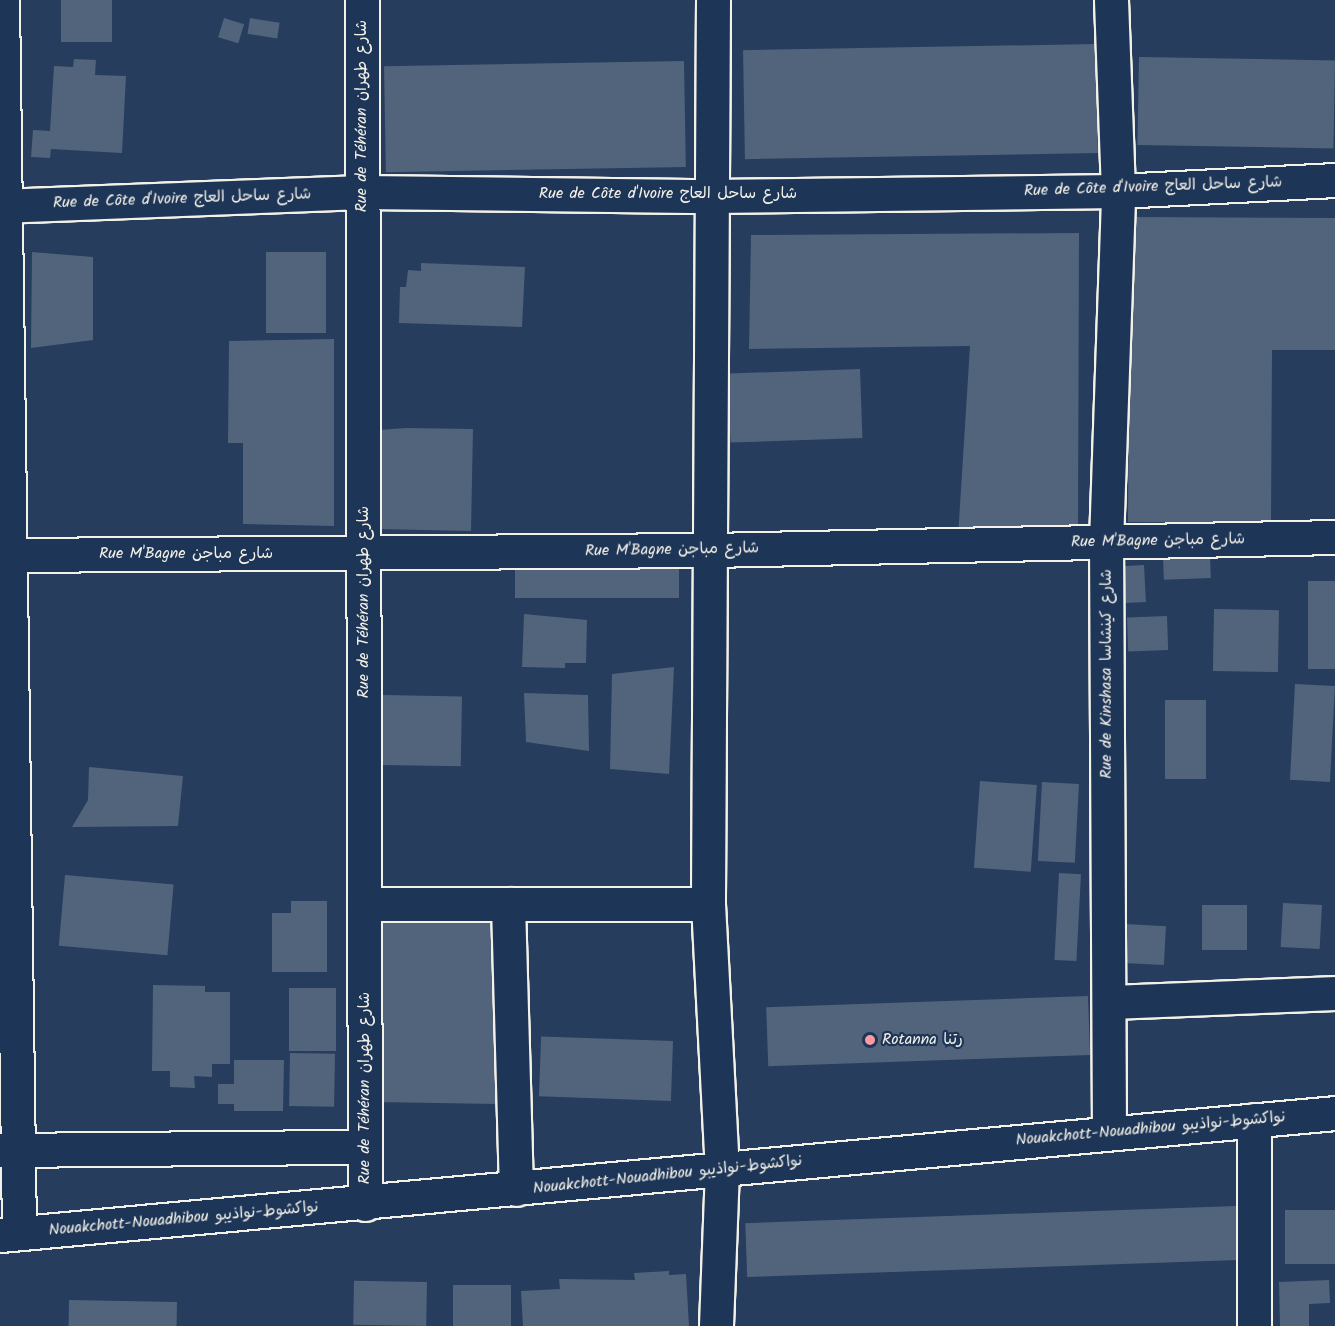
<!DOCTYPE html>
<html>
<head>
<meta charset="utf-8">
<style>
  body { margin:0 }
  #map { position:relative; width:1335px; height:1326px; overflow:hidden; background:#263d5d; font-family:Kalam,"Playpen Sans Arabic",sans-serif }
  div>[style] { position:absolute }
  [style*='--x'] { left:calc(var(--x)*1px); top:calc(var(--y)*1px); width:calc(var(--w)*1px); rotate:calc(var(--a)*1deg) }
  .building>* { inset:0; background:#52647b; transform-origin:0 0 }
  .roads { filter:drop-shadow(2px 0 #f4f1e8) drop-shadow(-2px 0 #f4f1e8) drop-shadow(0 2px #f4f1e8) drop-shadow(0 -2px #f4f1e8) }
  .minor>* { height:33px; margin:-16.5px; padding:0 16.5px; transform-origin:16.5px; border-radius:16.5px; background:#1d3557 }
  .highway>* { height:33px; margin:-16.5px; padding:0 16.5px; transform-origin:16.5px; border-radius:16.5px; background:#1d3557 }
  .dots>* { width:16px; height:16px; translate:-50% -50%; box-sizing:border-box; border:3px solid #1d3557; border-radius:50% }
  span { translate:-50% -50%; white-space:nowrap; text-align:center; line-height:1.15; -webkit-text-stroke:4.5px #1d3557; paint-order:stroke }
  .street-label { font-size:16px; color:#f4f1e8 }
  .poi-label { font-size:16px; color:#f4f1e8 }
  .left { translate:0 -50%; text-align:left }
</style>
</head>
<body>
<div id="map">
  <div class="building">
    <div style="left:61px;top:0;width:51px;height:42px"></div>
    <div style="left:224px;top:18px;width:21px;height:20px;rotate:17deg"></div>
    <div style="left:250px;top:18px;width:30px;height:16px;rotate:9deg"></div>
    <div style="left:1096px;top:44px;width:109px;height:353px;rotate:89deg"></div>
    <div style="left:1139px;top:57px;width:196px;height:88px;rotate:1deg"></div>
    <div style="clip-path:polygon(74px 59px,96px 60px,95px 75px,126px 76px,122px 153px,51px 149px,50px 158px,31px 157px,33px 130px,50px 131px,54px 66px,73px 67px)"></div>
    <div style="left:684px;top:61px;width:106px;height:300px;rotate:89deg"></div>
    <div style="clip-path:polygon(1130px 217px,1335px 218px,1335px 350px,1272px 350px,1271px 523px,1128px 522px)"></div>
    <div style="clip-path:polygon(1079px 233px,1078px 532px,958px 537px,970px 346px,749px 349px,751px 235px)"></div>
    <div style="clip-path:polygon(32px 252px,93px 257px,93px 340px,31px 348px)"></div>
    <div style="left:266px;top:252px;width:60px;height:81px"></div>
    <div style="clip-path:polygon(421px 263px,525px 267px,522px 327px,399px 323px,400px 287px,406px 287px,408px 270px,421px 271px)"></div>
    <div style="clip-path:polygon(334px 339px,334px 526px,243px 524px,243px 443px,228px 443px,229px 341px)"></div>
    <div style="left:860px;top:369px;width:69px;height:132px;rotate:88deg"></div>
    <div style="clip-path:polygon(406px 428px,473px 429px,471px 531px,376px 529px,378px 430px)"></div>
    <div style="left:1210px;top:555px;width:23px;height:47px;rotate:88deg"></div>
    <div style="left:515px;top:558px;width:164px;height:40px"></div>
    <div style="left:1144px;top:565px;width:37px;height:32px;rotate:87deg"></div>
    <div style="left:1335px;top:581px;width:88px;height:27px;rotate:90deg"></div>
    <div style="left:1214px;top:609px;width:65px;height:62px;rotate:1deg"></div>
    <div style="clip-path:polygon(524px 614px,587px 620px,586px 663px,565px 663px,565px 668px,522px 667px)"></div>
    <div style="left:1167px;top:616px;width:34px;height:40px;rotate:88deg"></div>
    <div style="clip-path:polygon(674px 667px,669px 774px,610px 769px,612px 674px)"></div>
    <div style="left:1295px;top:684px;width:40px;height:96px;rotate:3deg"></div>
    <div style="clip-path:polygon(524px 693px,588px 695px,589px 751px,526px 742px)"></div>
    <div style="left:383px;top:695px;width:79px;height:70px;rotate:1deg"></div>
    <div style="left:1165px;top:700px;width:41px;height:79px"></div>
    <div style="clip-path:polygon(89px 767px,183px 776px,178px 826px,72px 827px,88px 800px)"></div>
    <div style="left:980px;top:781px;width:57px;height:87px;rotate:4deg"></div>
    <div style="left:1042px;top:782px;width:37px;height:79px;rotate:3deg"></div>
    <div style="left:1059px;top:873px;width:22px;height:87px;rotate:3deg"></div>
    <div style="left:65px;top:875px;width:109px;height:71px;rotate:5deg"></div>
    <div style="clip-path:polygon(291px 901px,327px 901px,327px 972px,272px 972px,272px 913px,291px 913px)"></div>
    <div style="left:1283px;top:903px;width:39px;height:44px;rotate:3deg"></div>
    <div style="left:1247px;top:905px;width:45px;height:45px;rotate:90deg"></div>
    <div style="left:378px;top:916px;width:123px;height:186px;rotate:1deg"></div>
    <div style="left:1125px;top:924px;width:41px;height:39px;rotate:3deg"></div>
    <div style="clip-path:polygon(153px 985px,205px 986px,205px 992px,230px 992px,230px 1064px,212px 1064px,212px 1077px,194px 1076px,195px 1088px,170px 1087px,170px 1071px,152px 1071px)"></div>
    <div style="left:289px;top:988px;width:47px;height:63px"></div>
    <div style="left:1088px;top:996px;width:59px;height:322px;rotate:88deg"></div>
    <div style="left:673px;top:1041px;width:60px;height:132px;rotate:92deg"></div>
    <div style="left:290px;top:1053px;width:45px;height:53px;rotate:1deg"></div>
    <div style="clip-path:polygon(234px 1060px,284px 1060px,283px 1111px,234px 1111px,234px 1104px,218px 1104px,218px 1084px,234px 1084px)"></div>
    <div style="left:1236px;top:1206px;width:54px;height:491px;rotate:88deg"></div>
    <div style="left:1335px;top:1210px;width:54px;height:50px;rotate:90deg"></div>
    <div style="clip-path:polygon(669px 1271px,669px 1275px,686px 1274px,689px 1326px,523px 1326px,521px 1291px,560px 1289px,559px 1279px,635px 1280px,634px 1273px)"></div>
    <div style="clip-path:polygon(1329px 1280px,1330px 1303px,1309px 1304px,1309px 1326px,1280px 1326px,1279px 1282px)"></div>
    <div style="left:427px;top:1282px;width:44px;height:73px;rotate:91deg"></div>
    <div style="left:511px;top:1285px;width:41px;height:58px;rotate:90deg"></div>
    <div style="left:69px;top:1300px;width:108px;height:26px;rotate:1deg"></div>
  </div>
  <div class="roads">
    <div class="minor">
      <div style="--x:2;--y:0;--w:1233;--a:89.21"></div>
      <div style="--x:362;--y:0;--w:1204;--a:89.86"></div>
      <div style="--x:713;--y:0;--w:904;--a:90.32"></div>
      <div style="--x:708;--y:904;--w:265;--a:87"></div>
      <div style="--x:722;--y:1169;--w:157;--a:92.2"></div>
      <div style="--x:0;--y:206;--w:362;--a:-2.2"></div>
      <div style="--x:362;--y:192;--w:349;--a:0.7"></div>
      <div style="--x:711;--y:196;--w:407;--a:-0.7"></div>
      <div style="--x:1118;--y:191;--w:217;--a:-2.9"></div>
      <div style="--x:10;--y:555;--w:700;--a:-0.41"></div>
      <div style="--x:710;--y:550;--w:625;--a:-1.19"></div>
      <div style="--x:364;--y:904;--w:344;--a:0"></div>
      <div style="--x:508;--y:904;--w:285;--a:88.4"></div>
      <div style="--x:1109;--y:1002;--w:226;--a:-2.3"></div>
      <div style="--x:1109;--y:1131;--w:589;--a:-90.29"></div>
      <div style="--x:1106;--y:542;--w:351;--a:-88"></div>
      <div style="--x:1118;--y:191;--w:191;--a:-92.1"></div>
      <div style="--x:0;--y:1150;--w:365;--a:-0.5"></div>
      <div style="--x:1254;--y:1326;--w:206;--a:-90"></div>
    </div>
    <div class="highway">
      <div style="--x:0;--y:1235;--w:1341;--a:-5.22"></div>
    </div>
  </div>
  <div class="dots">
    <div style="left:870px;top:1040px;background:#ff9aa2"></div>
  </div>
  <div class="street-label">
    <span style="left:362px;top:116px;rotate:-90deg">Rue de Téhéran شارع طهران</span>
    <span style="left:1153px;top:187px;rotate:-2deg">Rue de Côte d'Ivoire شارع ساحل العاج</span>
    <span style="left:668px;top:194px">Rue de Côte d'Ivoire شارع ساحل العاج</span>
    <span style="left:182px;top:199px;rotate:-2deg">Rue de Côte d'Ivoire شارع ساحل العاج</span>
    <span style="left:1158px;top:541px;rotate:-1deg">Rue M'Bagne شارع مباجن</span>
    <span style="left:672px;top:550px;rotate:-1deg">Rue M'Bagne شارع مباجن</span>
    <span style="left:186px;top:554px">Rue M'Bagne شارع مباجن</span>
    <span style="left:364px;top:602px;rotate:-90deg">Rue de Téhéran شارع طهران</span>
    <span style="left:1107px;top:674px;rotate:-90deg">Rue de Kinshasa شارع كينشاسا</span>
    <span style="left:365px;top:1088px;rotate:-90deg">Rue de Téhéran شارع طهران</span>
    <span style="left:1151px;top:1129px;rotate:-5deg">Nouakchott-Nouadhibou نواكشوط-نواذيبو</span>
    <span style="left:668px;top:1175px;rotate:-6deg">Nouakchott-Nouadhibou نواكشوط-نواذيبو</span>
    <span style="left:184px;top:1219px;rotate:-5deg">Nouakchott-Nouadhibou نواكشوط-نواذيبو</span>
  </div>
  <div class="poi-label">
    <span class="left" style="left:882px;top:1040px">Rotanna رتنا</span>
  </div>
</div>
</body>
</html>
